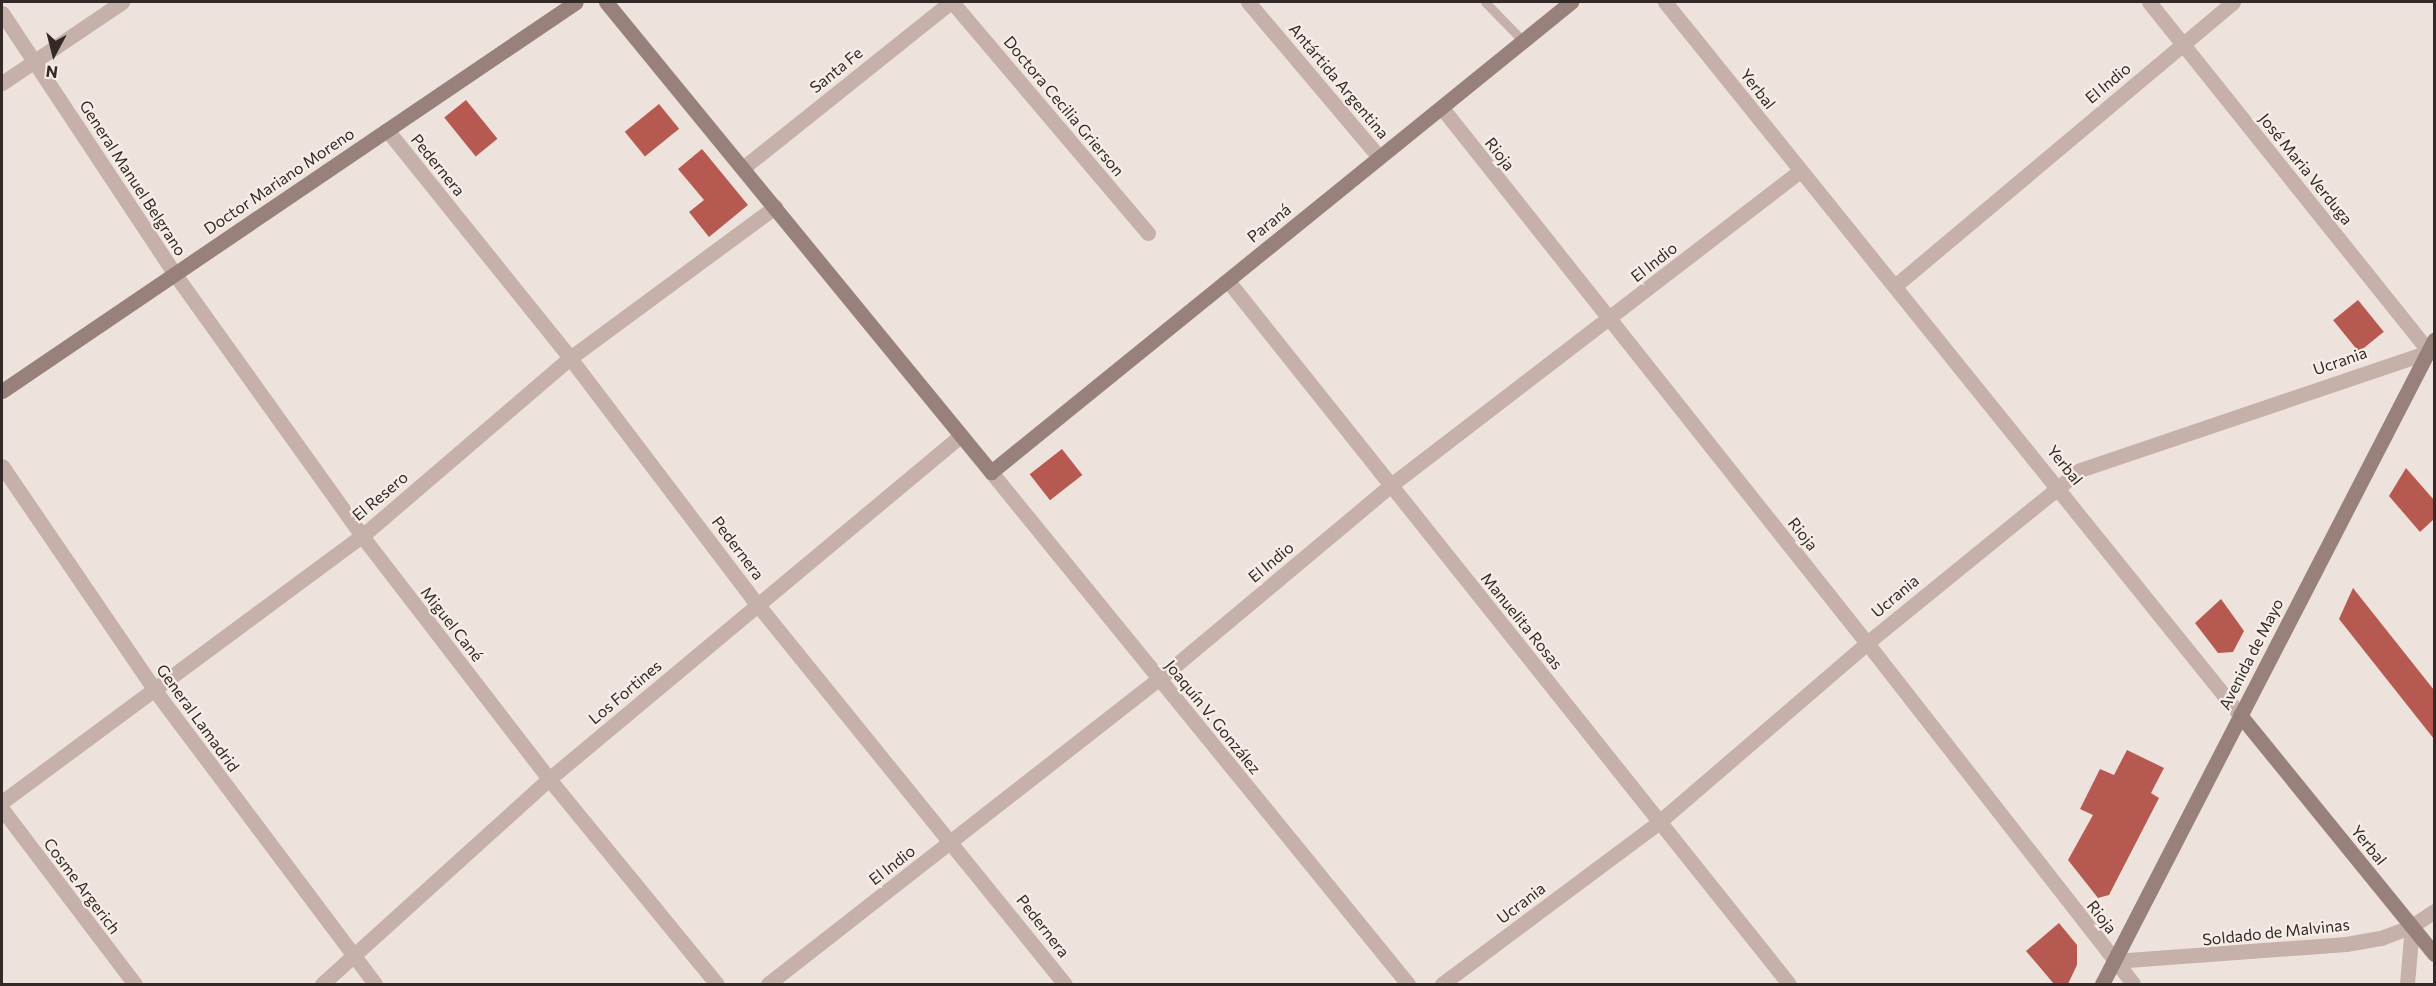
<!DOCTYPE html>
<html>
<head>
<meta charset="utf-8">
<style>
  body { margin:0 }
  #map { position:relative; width:2436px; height:986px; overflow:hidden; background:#eee2dc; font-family:Commissioner,sans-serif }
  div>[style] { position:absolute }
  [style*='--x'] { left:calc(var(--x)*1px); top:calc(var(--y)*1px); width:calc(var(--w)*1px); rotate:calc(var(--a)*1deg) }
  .building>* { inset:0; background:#b65a51; transform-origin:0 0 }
  .lane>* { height:9px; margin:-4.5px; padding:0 4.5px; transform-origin:4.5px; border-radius:4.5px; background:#c5b1a9 }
  .street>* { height:15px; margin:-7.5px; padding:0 7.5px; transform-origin:7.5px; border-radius:7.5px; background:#c5b1a9 }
  .secondary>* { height:15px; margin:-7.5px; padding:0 7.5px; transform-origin:7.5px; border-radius:7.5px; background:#98817b }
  span { translate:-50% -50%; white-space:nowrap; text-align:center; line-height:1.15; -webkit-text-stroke:4.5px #f7ede7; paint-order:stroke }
  .street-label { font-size:16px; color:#332a28 }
  .frame { position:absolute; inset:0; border:3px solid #332a28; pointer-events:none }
  .north { position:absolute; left:24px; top:24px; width:60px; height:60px; -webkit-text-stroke:4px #f7ede7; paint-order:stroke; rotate:187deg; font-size:16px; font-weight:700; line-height:24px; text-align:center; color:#332a28 }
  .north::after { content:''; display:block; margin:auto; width:21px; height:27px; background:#332a28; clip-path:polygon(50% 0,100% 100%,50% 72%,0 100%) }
</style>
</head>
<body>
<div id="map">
  <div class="building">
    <div style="left:466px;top:100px;width:50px;height:28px;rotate:51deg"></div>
    <div style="left:659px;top:104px;width:32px;height:44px;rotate:51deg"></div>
    <div style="clip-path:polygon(702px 149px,748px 205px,709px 237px,689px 212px,704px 200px,678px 169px)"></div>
    <div style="left:2358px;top:300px;width:41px;height:32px;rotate:51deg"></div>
    <div style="left:1062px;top:449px;width:33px;height:41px;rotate:52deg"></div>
    <div style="clip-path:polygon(2406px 468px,2434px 500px,2434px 519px,2420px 532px,2389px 496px)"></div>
    <div style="clip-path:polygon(2353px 588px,2434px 690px,2434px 739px,2339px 619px)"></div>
    <div style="clip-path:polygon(2221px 599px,2244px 631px,2233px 652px,2218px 653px,2195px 623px)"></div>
    <div style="clip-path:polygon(2127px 750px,2164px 768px,2151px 793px,2159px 798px,2109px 895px,2098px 898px,2068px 860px,2093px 815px,2080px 809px,2100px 769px,2114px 775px)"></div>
    <div style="clip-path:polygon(2059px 923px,2077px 945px,2077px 965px,2068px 984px,2054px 984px,2026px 951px)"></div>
  </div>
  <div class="lane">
    <div style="--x:1485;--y:2;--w:54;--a:45.7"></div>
  </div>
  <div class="street">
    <div style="--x:952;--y:2;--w:303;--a:49.7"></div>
    <div style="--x:1248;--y:2;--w:203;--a:49.8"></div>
    <div style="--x:1665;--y:2;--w:916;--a:51.12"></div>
    <div style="--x:2149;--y:2;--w:448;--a:51.3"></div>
    <div style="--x:2;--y:13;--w:312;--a:56.5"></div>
    <div style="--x:174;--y:273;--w:323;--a:54.4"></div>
    <div style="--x:362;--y:536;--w:307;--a:52.4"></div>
    <div style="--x:549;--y:779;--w:265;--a:50.7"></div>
    <div style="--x:2;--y:83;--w:145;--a:-34"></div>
    <div style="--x:1442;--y:108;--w:683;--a:51.54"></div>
    <div style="--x:1867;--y:643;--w:432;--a:52"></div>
    <div style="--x:387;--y:130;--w:292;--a:51.2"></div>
    <div style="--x:570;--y:358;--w:309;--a:52.8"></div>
    <div style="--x:757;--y:604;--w:489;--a:51"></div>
    <div style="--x:744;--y:167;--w:265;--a:-38.6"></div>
    <div style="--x:1228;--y:281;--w:899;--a:51.41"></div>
    <div style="--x:1896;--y:285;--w:440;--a:-40"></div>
    <div style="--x:2;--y:466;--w:273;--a:55.7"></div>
    <div style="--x:156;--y:692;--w:365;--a:53.1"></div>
    <div style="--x:991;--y:472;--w:660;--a:50.84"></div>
    <div style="--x:2;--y:802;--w:448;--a:-36.5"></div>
    <div style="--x:362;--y:536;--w:274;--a:-40.6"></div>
    <div style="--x:570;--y:358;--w:255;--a:-36.4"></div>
    <div style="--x:2;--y:809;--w:220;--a:52.8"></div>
    <div style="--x:2114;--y:961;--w:233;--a:-4.2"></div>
    <div style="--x:2346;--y:944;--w:36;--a:-10"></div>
    <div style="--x:2381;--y:938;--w:33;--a:-21"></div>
    <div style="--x:2412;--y:926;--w:27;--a:-34"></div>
    <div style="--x:322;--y:984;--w:306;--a:-42.1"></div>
    <div style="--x:549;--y:779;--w:534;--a:-39.83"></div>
    <div style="--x:768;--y:984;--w:496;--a:-38"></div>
    <div style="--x:1159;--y:679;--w:302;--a:-39.9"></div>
    <div style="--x:1391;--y:485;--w:516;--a:-37.51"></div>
    <div style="--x:1442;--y:984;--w:271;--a:-36.7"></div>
    <div style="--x:1659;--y:822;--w:274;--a:-40.7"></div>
    <div style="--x:1867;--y:643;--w:274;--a:-39.1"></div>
    <div style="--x:2080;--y:470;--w:374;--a:-18.7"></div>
    <div style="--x:2407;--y:984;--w:58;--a:-85.1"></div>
  </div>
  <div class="secondary">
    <div style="--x:606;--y:2;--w:608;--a:50.68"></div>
    <div style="--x:991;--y:472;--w:747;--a:-39.02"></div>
    <div style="--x:2;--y:391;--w:693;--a:-34.13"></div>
    <div style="--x:2240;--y:715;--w:308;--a:50.9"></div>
    <div style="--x:2102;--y:984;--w:725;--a:-62.73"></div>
  </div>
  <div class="street-label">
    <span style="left:836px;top:70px;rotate:-39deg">Santa Fe</span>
    <span style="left:1339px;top:81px;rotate:50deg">Antártida Argentina</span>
    <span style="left:2108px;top:83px;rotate:-40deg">El Indio</span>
    <span style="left:1758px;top:89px;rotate:52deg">Yerbal</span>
    <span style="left:1064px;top:106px;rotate:50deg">Doctora Cecilia Grierson</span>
    <span style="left:1500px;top:154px;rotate:52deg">Rioja</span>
    <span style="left:438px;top:165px;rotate:51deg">Pedernera</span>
    <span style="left:2306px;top:169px;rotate:51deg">José Maria Verduga</span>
    <span style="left:133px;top:178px;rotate:57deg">General Manuel Belgrano</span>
    <span style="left:279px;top:181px;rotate:-34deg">Doctor Mariano Moreno</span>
    <span style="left:1269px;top:223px;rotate:-39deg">Paraná</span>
    <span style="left:1654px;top:262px;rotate:-38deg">El Indio</span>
    <span style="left:2340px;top:361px;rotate:-19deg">Ucrania</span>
    <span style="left:2065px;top:465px;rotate:51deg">Yerbal</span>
    <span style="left:380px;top:496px;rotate:-40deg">El Resero</span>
    <span style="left:1803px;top:534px;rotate:51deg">Rioja</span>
    <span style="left:738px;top:548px;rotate:53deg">Pedernera</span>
    <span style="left:1271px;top:562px;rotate:-40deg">El Indio</span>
    <span style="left:1895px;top:596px;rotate:-40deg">Ucrania</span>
    <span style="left:1522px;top:621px;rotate:51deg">Manuelita Rosas</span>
    <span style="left:452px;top:624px;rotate:52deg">Miguel Cané</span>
    <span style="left:2251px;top:654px;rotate:-63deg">Avenida de Mayo</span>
    <span style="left:625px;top:692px;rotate:-40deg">Los Fortines</span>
    <span style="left:1213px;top:717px;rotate:51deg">Joaquín V. González</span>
    <span style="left:198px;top:718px;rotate:54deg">General Lamadrid</span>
    <span style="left:2369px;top:845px;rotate:51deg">Yerbal</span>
    <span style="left:892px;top:865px;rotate:-38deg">El Indio</span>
    <span style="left:82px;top:886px;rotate:53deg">Cosme Argerich</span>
    <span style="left:1521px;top:903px;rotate:-37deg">Ucrania</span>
    <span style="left:2102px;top:917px;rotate:52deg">Rioja</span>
    <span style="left:1043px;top:926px;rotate:52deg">Pedernera</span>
    <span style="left:2276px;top:932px;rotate:-6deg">Soldado de Malvinas</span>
  </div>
  <div class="frame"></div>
  <div class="north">N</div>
</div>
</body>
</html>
